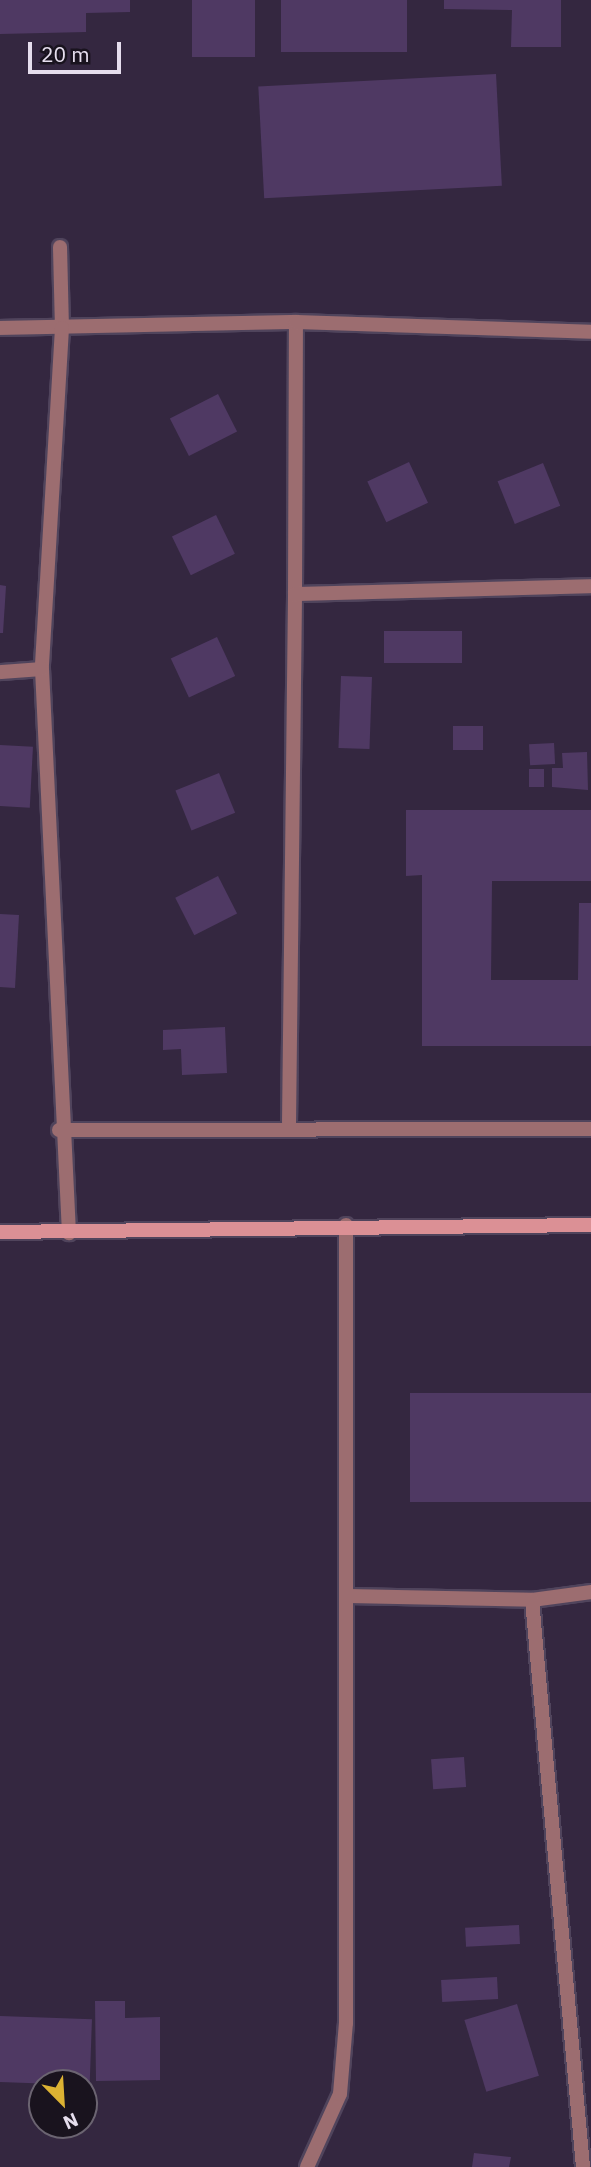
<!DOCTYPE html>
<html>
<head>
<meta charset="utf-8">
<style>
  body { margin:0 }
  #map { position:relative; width:591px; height:2167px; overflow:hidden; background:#342740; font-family:"IBM Plex Sans",sans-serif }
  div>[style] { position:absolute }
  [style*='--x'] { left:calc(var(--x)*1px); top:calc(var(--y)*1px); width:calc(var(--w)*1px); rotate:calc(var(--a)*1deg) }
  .building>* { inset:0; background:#4f3963; transform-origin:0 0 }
  .roads { filter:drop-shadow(2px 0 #50445c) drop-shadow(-2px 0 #50445c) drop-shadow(0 2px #50445c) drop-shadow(0 -2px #50445c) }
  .service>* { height:14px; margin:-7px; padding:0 7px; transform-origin:7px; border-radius:7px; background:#9c6d70 }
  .minor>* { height:14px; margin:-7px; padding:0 7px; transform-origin:7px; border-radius:7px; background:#9c6d70 }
  .secondary>* { height:14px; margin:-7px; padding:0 7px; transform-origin:7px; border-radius:7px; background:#db9095 }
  span { translate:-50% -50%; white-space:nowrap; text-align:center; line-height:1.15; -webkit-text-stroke:6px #19131e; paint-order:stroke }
  .north { position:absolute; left:28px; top:2069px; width:70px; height:70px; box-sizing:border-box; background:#19131e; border:2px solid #6b6471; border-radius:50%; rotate:156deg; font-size:19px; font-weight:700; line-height:28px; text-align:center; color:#e6deee }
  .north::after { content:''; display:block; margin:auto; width:24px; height:32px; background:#dcb233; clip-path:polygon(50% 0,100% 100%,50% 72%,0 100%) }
  .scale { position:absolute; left:28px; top:42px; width:93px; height:32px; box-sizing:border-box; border:4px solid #e6deee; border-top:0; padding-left:9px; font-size:21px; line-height:24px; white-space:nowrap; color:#e6deee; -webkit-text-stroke:5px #19131e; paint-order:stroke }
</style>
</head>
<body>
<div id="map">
  <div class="building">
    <div style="clip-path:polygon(0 0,130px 0,130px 12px,86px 13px,86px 32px,0 34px)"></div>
    <div style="left:192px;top:0;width:63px;height:57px"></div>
    <div style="left:281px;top:0;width:126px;height:52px"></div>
    <div style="clip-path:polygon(444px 0,561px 0,561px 47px,511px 47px,512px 10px,444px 9px)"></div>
    <div style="left:496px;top:74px;width:112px;height:238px;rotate:87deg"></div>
    <div style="left:218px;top:394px;width:42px;height:54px;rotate:63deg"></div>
    <div style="left:409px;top:462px;width:45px;height:46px;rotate:65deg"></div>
    <div style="left:543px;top:463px;width:46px;height:49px;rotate:68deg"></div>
    <div style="left:216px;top:515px;width:43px;height:49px;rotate:64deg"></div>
    <div style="clip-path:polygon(0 585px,6px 586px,3px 633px,0 633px)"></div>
    <div style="left:384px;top:631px;width:78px;height:32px"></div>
    <div style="left:217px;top:637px;width:43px;height:51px;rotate:65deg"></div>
    <div style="left:341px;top:676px;width:31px;height:72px;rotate:2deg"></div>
    <div style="left:453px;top:726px;width:30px;height:24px"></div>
    <div style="left:554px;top:743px;width:21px;height:25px;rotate:87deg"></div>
    <div style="left:0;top:745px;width:33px;height:61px;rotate:3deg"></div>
    <div style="clip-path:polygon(587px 752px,588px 790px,552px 787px,552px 768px,563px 768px,562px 753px)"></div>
    <div style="left:529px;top:769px;width:15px;height:18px"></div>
    <div style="left:219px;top:773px;width:43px;height:47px;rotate:68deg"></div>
    <div style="clip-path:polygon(406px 810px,591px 810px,591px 881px,492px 881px,491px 980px,578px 980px,579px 903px,591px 903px,591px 1046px,422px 1046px,422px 875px,406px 876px)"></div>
    <div style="left:218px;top:876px;width:42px;height:48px;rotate:63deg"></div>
    <div style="clip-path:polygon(0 914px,19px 915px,15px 988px,0 987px)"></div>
    <div style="clip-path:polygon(225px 1027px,227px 1073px,182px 1075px,181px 1049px,163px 1050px,163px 1030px)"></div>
    <div style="left:591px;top:1393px;width:109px;height:181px;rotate:90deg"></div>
    <div style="left:464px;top:1757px;width:30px;height:33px;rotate:86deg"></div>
    <div style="left:519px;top:1925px;width:19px;height:54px;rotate:87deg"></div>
    <div style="left:497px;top:1977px;width:22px;height:56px;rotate:87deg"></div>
    <div style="clip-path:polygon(95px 2001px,125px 2001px,125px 2018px,160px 2017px,160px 2080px,96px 2081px)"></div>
    <div style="left:517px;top:2004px;width:75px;height:55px;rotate:73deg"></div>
    <div style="left:0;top:2016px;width:92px;height:66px;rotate:2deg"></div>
    <div style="clip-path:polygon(474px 2153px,511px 2157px,509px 2167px,472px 2167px)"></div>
  </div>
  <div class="roads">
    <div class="service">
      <div style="--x:60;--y:247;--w:81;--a:88.6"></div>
    </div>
    <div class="minor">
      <div style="--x:0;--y:328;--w:296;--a:-1.2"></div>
      <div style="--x:62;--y:328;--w:342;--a:93.4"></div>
      <div style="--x:42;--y:669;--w:565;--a:87.26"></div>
      <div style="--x:295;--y:594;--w:272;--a:-89.8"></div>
      <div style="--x:296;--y:322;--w:295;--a:1.9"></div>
      <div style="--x:0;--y:672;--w:42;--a:-4.1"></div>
      <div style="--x:289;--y:1125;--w:531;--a:-89.35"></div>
      <div style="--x:295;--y:594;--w:296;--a:-1.5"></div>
      <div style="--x:59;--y:1130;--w:532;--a:-0.11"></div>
      <div style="--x:348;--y:1596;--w:184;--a:1.2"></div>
      <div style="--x:532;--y:1600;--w:60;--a:-7.7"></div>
      <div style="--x:532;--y:1600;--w:569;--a:84.86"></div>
      <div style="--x:307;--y:2167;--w:80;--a:-65.7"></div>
      <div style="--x:340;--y:2094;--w:71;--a:-85.2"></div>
      <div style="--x:346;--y:2023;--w:798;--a:-90"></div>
    </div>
    <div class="secondary">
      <div style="--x:0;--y:1232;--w:591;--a:-0.68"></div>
    </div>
  </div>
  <div class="north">N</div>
  <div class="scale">20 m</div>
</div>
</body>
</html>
